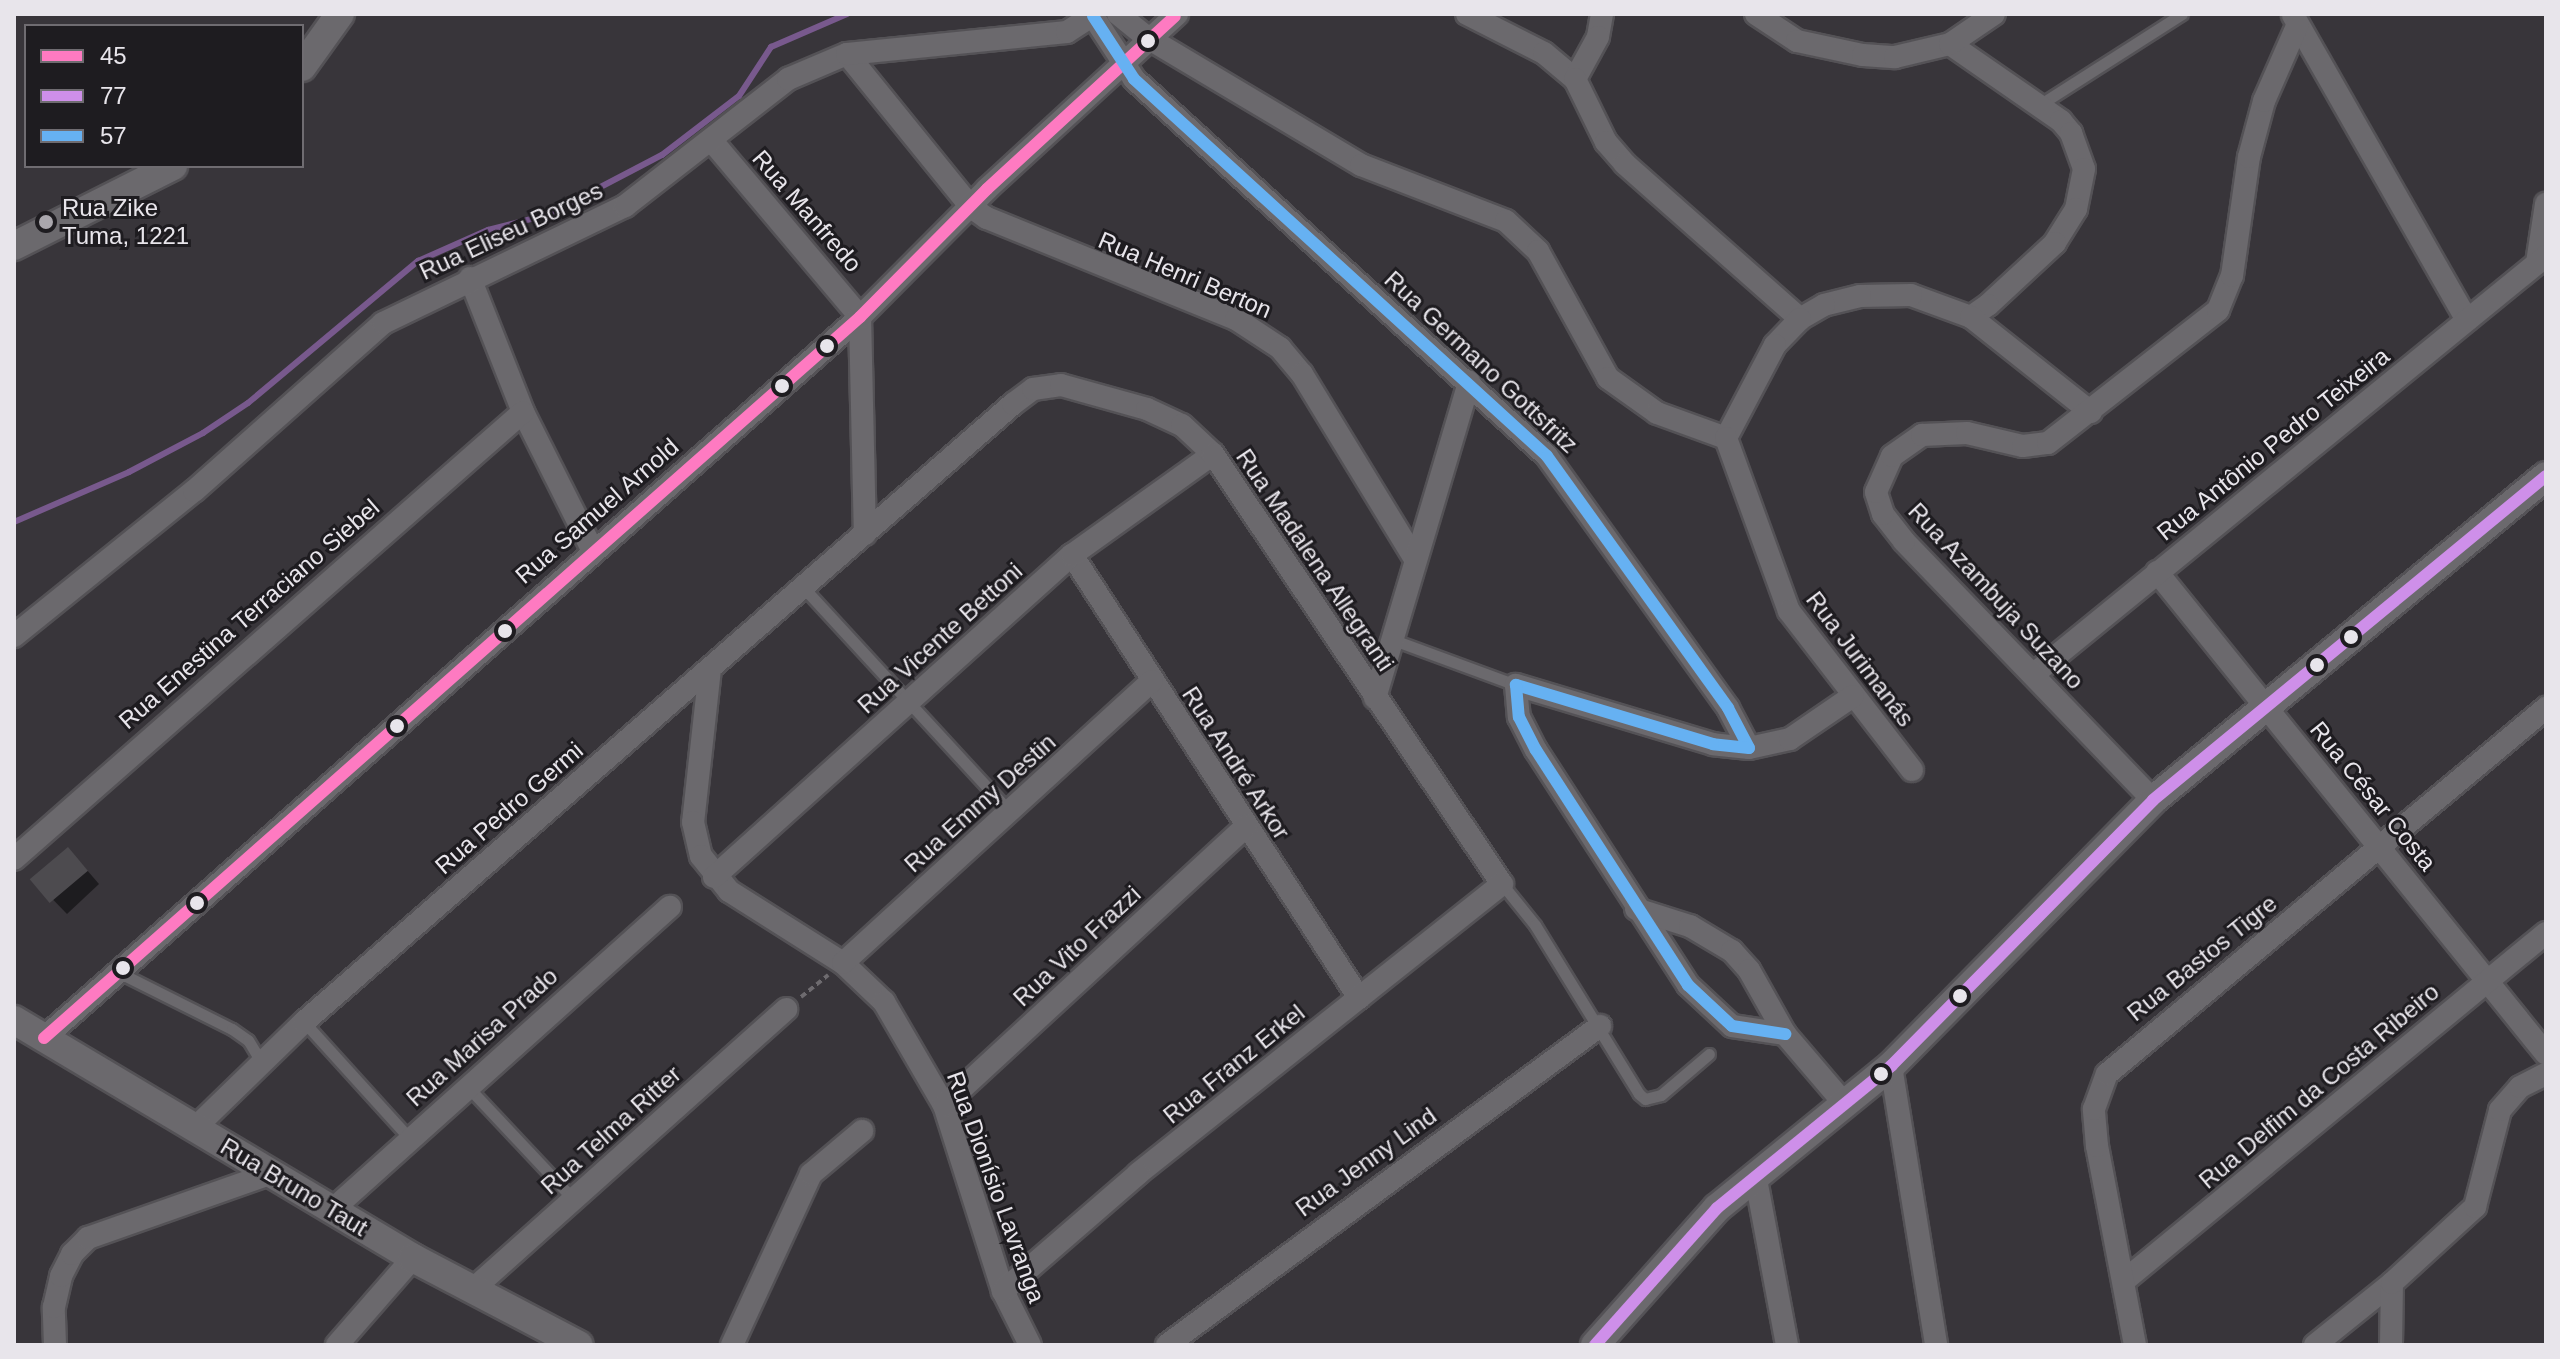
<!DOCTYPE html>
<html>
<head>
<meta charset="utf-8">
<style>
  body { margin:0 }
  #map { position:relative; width:2560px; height:1359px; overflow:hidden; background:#38353a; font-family:Arial,sans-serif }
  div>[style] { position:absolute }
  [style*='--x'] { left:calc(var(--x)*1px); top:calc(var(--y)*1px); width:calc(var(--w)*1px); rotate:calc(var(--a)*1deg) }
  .shadow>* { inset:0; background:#0007 }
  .stream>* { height:6px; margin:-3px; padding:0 3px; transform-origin:3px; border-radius:3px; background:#78598d }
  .building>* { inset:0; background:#4d4b4f; transform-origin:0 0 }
  .path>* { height:4px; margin-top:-2px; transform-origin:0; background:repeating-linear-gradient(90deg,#6e6b6f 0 6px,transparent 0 10px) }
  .roads { filter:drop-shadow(2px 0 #545256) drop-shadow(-2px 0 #545256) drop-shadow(0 2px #545256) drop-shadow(0 -2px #545256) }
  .service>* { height:11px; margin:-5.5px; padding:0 5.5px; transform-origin:5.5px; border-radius:5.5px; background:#6b696d }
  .minor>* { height:22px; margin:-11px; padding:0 11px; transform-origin:11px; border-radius:11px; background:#6b696d }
  .tertiary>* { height:28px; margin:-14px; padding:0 14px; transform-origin:14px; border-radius:14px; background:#6b696d }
  .bus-1>* { height:12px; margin:-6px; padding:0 6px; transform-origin:6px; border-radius:6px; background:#fe7ac1 }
  .bus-2>* { height:12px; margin:-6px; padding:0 6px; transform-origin:6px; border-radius:6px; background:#ce8fe9 }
  .bus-3>* { height:12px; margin:-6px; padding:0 6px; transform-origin:6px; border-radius:6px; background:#66b1f2 }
  .dots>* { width:22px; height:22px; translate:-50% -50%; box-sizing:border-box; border:4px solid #1e1c20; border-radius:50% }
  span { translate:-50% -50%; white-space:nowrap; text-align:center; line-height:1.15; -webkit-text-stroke:6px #1e1c20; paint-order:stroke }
  .poi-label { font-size:24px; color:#e8e5eb }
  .left { translate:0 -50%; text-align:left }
  .street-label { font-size:24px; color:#e8e5eb }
  .frame { position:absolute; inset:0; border:16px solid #e8e5eb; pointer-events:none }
  .legend { position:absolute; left:24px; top:24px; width:280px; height:144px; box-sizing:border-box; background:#1e1c20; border:2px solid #6f6c71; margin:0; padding:10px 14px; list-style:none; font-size:24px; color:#e8e5eb }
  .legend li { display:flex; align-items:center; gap:16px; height:40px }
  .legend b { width:40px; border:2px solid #6f6c71 }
</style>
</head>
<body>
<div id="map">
  <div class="shadow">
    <div style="clip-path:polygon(80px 862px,99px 884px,67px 914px,35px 881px)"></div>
  </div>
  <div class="stream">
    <div style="--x:14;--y:522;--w:125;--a:-23.5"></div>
    <div style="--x:129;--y:472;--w:84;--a:-27.8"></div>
    <div style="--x:203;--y:433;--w:54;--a:-33.7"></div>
    <div style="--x:248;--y:403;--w:222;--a:-39.9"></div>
    <div style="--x:418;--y:261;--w:77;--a:-23.9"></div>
    <div style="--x:488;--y:230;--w:61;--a:-14.3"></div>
    <div style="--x:547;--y:215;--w:130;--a:-27.6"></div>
    <div style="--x:662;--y:155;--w:97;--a:-37.5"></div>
    <div style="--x:739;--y:96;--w:59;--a:-56.9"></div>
    <div style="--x:771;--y:47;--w:83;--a:-23.5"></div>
  </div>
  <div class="building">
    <div style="left:68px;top:847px;width:31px;height:50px;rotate:50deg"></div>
  </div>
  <div class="path">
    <div style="--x:801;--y:997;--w:35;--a:-39"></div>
  </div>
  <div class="roads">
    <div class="service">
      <div style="--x:2041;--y:104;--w:167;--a:-32.6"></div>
      <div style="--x:803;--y:587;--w:304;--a:47.4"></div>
      <div style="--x:1391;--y:639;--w:133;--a:20.2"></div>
      <div style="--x:1502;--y:884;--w:53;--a:51.2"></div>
      <div style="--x:1535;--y:925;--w:198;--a:58.4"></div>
      <div style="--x:1639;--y:1094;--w:8;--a:40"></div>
      <div style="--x:1645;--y:1099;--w:16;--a:-14"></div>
      <div style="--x:1661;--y:1095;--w:63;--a:-40.5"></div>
      <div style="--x:118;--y:972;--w:127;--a:26.6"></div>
      <div style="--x:232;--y:1029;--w:19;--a:35"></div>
      <div style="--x:248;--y:1040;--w:27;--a:59"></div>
      <div style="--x:304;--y:1022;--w:156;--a:47.8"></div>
      <div style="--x:467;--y:1086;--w:154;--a:46.8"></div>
    </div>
    <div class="minor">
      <div style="--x:1118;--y:14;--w:38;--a:39"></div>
      <div style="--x:1148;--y:38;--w:248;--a:30.8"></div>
      <div style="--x:1361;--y:165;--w:155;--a:21.1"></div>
      <div style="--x:1506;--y:221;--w:44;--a:43.2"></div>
      <div style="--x:1538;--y:251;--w:145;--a:61.1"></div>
      <div style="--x:1608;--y:378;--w:60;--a:35.5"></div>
      <div style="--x:1657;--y:413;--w:73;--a:19.9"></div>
      <div style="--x:1467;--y:14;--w:86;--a:26.9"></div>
      <div style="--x:1544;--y:53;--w:40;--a:40"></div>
      <div style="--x:1602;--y:14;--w:23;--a:100"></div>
      <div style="--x:1598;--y:37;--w:48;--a:118.7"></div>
      <div style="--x:1575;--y:79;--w:70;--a:63.8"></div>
      <div style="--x:1606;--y:142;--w:29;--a:49"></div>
      <div style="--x:1625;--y:164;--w:234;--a:41.5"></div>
      <div style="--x:1756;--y:14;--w:49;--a:33.4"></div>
      <div style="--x:1797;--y:41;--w:67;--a:12"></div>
      <div style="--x:1863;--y:55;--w:32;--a:4"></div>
      <div style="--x:1895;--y:57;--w:57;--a:-13.3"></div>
      <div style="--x:1950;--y:44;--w:135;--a:34.7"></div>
      <div style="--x:2061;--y:121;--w:16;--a:50"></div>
      <div style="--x:2071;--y:133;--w:38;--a:70"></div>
      <div style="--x:2084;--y:169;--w:41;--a:101.3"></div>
      <div style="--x:2076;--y:209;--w:40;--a:122"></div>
      <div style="--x:2055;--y:243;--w:91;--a:137.2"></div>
      <div style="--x:1988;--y:305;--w:21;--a:145"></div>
      <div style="--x:1971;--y:317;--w:64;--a:-159.9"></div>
      <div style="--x:1911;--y:295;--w:51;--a:178.9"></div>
      <div style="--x:1860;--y:296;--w:37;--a:166"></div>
      <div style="--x:1824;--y:305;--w:28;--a:150"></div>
      <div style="--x:1800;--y:319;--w:36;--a:134"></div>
      <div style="--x:1775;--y:345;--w:105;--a:117.8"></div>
      <div style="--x:1726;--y:438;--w:184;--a:70"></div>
      <div style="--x:1789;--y:611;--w:201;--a:52.3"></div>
      <div style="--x:2293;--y:15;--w:351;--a:60.3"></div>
      <div style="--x:1093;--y:16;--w:75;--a:56.9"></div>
      <div style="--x:1134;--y:79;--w:559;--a:42.39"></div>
      <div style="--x:1547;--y:456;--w:310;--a:54.3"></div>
      <div style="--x:1728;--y:708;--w:45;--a:62.3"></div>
      <div style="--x:1749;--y:748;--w:36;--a:-174"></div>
      <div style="--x:1713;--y:744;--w:206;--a:-163.3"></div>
      <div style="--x:1516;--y:685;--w:32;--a:85"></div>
      <div style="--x:1519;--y:717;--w:37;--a:63"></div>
      <div style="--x:1536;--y:750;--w:280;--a:57.1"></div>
      <div style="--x:1688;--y:985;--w:60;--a:43"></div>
      <div style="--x:1732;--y:1026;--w:54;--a:8.6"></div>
      <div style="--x:1950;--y:44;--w:53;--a:-34.3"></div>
      <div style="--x:847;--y:54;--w:197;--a:51"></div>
      <div style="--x:971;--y:207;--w:19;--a:35"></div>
      <div style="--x:987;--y:218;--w:269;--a:22.1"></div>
      <div style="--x:1236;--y:319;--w:53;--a:33.4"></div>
      <div style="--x:1280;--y:348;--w:34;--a:50"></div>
      <div style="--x:1302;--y:374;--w:217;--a:58.6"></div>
      <div style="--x:712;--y:141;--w:230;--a:49.9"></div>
      <div style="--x:860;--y:317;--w:217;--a:88.7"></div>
      <div style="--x:2537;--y:263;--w:60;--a:-81.3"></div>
      <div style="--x:470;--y:278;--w:144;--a:68.4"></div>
      <div style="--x:523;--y:412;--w:153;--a:63.3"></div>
      <div style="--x:1971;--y:317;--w:153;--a:38.4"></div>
      <div style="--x:1072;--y:555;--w:528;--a:57.06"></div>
      <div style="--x:2157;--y:572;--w:619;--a:51.09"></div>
      <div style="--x:14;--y:636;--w:231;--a:-38.9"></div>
      <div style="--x:194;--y:491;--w:253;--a:-41.6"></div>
      <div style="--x:383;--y:323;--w:269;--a:-25.8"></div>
      <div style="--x:625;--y:206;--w:207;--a:-37.9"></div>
      <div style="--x:788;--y:79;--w:64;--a:-23"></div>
      <div style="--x:847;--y:54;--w:221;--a:-5.7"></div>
      <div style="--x:1067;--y:32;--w:33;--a:-33"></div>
      <div style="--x:710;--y:669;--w:154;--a:96.3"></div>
      <div style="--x:693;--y:822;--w:35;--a:77"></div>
      <div style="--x:701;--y:856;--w:45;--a:51.3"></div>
      <div style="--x:729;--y:891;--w:135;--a:32.3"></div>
      <div style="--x:843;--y:963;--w:57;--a:43.6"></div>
      <div style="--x:884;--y:1002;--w:119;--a:59.8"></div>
      <div style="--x:944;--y:1105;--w:195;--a:72.4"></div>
      <div style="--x:1003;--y:1291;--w:60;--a:63.4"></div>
      <div style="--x:2034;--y:674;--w:661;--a:-39.23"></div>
      <div style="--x:1375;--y:698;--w:330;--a:-73.4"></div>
      <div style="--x:1749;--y:748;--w:42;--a:-12.4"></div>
      <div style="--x:1790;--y:739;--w:76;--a:-34.3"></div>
      <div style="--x:2153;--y:800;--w:359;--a:-133.9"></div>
      <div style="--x:1904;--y:541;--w:34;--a:-128"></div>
      <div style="--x:1883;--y:514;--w:23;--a:-108"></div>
      <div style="--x:1876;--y:492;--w:39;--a:-66"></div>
      <div style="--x:1892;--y:456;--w:37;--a:-35"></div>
      <div style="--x:1922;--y:435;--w:45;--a:-2.5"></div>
      <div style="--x:1967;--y:433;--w:57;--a:13.1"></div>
      <div style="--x:2023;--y:446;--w:25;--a:-7"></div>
      <div style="--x:2048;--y:443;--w:216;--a:-38"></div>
      <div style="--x:2218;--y:310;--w:37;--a:-68"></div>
      <div style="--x:2232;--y:276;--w:120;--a:-81.9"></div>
      <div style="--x:2249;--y:157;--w:58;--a:-75"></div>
      <div style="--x:2264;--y:101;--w:84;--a:-66.2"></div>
      <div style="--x:14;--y:859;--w:677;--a:-41.29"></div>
      <div style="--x:714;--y:877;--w:482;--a:-42"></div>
      <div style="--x:1072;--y:555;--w:173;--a:-35.6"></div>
      <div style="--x:1636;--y:909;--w:57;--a:17.5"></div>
      <div style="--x:1690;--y:926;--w:49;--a:30.8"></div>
      <div style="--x:1732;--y:951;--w:25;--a:48"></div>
      <div style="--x:1749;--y:970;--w:73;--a:60.6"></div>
      <div style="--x:1785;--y:1034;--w:91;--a:49.5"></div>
      <div style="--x:843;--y:963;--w:418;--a:-42.4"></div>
      <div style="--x:44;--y:1038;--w:1089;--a:-41.46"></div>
      <div style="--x:860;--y:317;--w:180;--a:-45.2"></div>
      <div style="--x:987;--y:189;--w:258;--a:-42.6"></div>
      <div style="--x:1891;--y:1066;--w:283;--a:80.8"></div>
      <div style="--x:944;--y:1105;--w:411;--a:-42.7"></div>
      <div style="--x:194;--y:1129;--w:153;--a:-44.2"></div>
      <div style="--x:304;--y:1022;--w:941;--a:-41.08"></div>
      <div style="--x:1013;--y:404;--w:25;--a:-37"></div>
      <div style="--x:1033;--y:389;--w:28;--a:-8"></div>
      <div style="--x:1061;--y:385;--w:89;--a:15.6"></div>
      <div style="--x:1147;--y:409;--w:38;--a:25"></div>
      <div style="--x:1182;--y:425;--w:42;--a:43.1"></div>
      <div style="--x:1213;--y:454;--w:518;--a:56.1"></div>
      <div style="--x:1502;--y:884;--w:465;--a:141.5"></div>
      <div style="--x:1138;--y:1174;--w:179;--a:139.1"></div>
      <div style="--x:1755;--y:1174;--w:174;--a:79.4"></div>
      <div style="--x:332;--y:1210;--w:454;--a:-41.9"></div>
      <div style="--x:2125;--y:1280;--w:546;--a:-39.5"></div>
      <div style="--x:471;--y:1291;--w:423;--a:-41.8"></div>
      <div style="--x:55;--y:1345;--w:38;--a:-92"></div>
      <div style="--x:54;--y:1307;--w:32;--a:-77"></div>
      <div style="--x:61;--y:1276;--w:25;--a:-63"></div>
      <div style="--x:72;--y:1254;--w:23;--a:-45"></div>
      <div style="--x:88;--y:1238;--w:196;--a:-19.4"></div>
      <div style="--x:337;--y:1345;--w:116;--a:-48.9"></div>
      <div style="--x:732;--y:1345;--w:188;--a:-65.2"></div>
      <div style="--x:811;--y:1174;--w:67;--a:-40.1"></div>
      <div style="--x:1167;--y:1345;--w:538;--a:-36.38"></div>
      <div style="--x:2135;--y:1345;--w:203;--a:-100.8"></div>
      <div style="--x:2097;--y:1146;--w:37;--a:-95"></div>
      <div style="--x:2094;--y:1109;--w:37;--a:-70"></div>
      <div style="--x:2107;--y:1074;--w:572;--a:-39.82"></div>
      <div style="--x:2315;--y:1345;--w:99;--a:-38.8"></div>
      <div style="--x:2391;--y:1345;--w:62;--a:-89.1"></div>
      <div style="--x:2392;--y:1283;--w:113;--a:-42.5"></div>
      <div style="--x:2475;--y:1207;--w:100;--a:-75.5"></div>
      <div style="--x:2500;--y:1110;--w:30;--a:-49"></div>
      <div style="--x:2520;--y:1087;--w:29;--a:-27"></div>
    </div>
    <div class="tertiary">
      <div style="--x:302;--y:67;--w:65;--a:-54.4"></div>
      <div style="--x:14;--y:246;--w:178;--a:-26.7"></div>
      <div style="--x:14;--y:1020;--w:465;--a:30.8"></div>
      <div style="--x:413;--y:1258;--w:187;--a:27.7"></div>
      <div style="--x:1595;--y:1345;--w:183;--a:-48.3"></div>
      <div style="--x:1717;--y:1208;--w:225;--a:-39.2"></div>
      <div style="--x:1891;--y:1066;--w:373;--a:-45.4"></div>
      <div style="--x:2153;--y:800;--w:509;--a:-39.5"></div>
    </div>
  </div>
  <div class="bus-1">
    <div style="--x:44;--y:1038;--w:1089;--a:-41.46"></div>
    <div style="--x:860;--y:317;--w:180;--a:-45.2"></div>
    <div style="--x:987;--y:189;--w:255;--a:-42.6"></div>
  </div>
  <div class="bus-2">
    <div style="--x:1595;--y:1345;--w:183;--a:-48.3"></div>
    <div style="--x:1717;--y:1208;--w:225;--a:-39.2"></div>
    <div style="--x:1891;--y:1066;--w:373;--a:-45.4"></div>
    <div style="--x:2153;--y:800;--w:509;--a:-39.5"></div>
  </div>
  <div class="bus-3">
    <div style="--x:1093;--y:16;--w:75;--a:56.9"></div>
    <div style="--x:1134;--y:79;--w:559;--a:42.39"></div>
    <div style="--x:1547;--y:456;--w:310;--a:54.3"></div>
    <div style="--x:1728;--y:708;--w:45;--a:62.3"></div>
    <div style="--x:1749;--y:748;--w:36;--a:-174"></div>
    <div style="--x:1713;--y:744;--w:206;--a:-163.3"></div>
    <div style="--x:1516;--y:685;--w:32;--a:85"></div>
    <div style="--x:1519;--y:717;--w:37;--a:63"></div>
    <div style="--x:1536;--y:750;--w:280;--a:57.1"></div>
    <div style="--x:1688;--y:985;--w:60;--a:43"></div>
    <div style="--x:1732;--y:1026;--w:54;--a:8.6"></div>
  </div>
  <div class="dots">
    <div style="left:1148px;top:41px;background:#e8e5eb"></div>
    <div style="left:46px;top:222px;background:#aaa7ad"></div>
    <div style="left:827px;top:346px;background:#e8e5eb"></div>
    <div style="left:782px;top:386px;background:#e8e5eb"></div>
    <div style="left:505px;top:631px;background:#e8e5eb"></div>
    <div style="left:2351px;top:637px;background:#e8e5eb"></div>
    <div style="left:2317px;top:665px;background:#e8e5eb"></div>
    <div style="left:397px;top:726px;background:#e8e5eb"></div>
    <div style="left:197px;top:903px;background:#e8e5eb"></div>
    <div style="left:123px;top:968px;background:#e8e5eb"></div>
    <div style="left:1960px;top:996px;background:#e8e5eb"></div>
    <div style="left:1881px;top:1074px;background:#e8e5eb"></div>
  </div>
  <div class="poi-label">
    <span class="left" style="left:62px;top:222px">Rua Zike<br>Tuma, 1221</span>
  </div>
  <div class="street-label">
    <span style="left:807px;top:211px;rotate:49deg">Rua Manfredo</span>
    <span style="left:511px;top:231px;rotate:-25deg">Rua Eliseu Borges</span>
    <span style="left:1185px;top:275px;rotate:23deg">Rua Henri Berton</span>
    <span style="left:1481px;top:362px;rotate:43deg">Rua Germano Gottsfritz</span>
    <span style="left:2273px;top:444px;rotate:-39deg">Rua Antônio Pedro Teixeira</span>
    <span style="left:597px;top:511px;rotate:-41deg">Rua Samuel Arnold</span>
    <span style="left:1315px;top:560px;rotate:56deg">Rua Madalena Allegranti</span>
    <span style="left:1996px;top:596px;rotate:47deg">Rua Azambuja Suzano</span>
    <span style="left:249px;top:614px;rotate:-41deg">Rua Enestina Terraciano Siebel</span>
    <span style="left:940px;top:638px;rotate:-42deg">Rua Vicente Bettoni</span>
    <span style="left:1860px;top:659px;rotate:53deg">Rua Jurimanás</span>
    <span style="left:1236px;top:763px;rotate:57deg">Rua André Arkor</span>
    <span style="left:2373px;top:796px;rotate:51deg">Rua César Costa</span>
    <span style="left:980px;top:803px;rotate:-42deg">Rua Emmy Destin</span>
    <span style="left:509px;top:808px;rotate:-41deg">Rua Pedro Germi</span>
    <span style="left:1077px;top:946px;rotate:-43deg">Rua Vito Frazzi</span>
    <span style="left:2202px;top:958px;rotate:-39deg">Rua Bastos Tigre</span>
    <span style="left:482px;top:1037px;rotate:-42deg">Rua Marisa Prado</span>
    <span style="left:1234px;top:1064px;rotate:-39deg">Rua Franz Erkel</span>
    <span style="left:2319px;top:1086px;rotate:-40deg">Rua Delfim da Costa Ribeiro</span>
    <span style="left:611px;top:1130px;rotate:-42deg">Rua Telma Ritter</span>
    <span style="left:1366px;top:1162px;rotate:-36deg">Rua Jenny Lind</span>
    <span style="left:294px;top:1187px;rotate:31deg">Rua Bruno Taut</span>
    <span style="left:996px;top:1187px;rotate:70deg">Rua Dionísio Lavranga</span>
  </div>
  <div class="frame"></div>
  <ul class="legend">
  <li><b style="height:10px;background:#fe7ac1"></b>45</li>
  <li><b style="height:10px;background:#ce8fe9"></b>77</li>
  <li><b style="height:10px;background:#66b1f2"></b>57</li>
  </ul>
</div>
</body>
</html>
